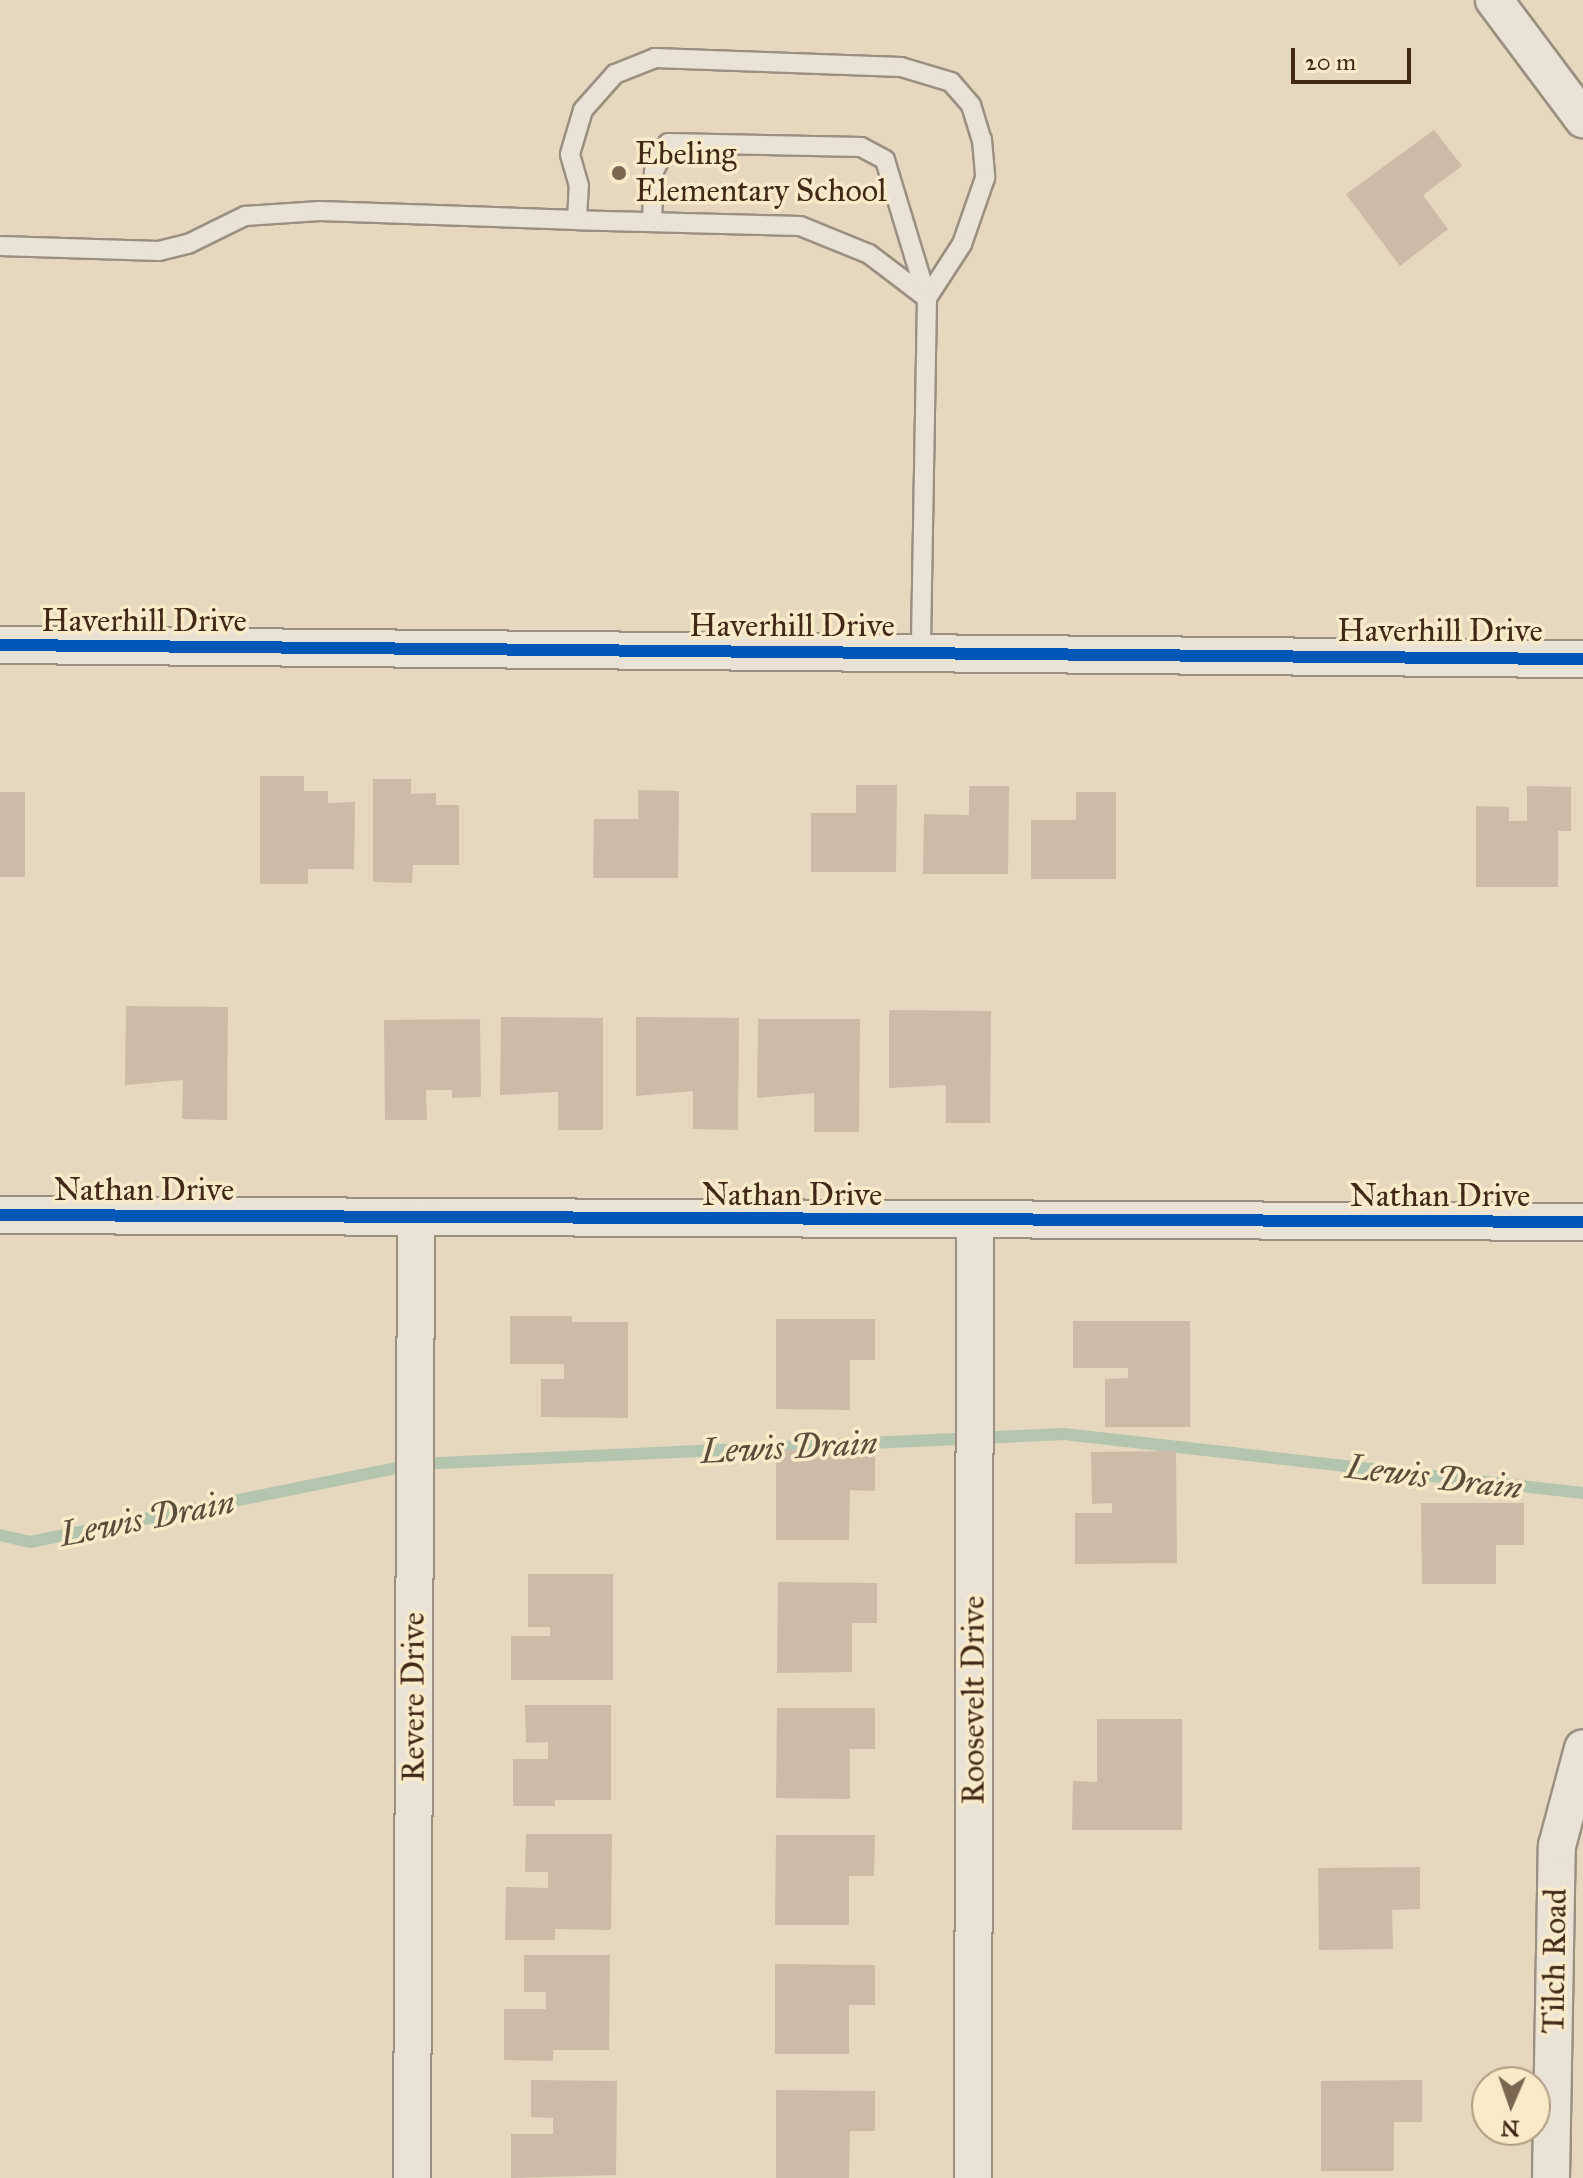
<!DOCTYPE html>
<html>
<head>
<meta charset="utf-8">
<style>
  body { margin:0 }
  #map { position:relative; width:1583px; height:2178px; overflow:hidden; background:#e5d8be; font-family:"IM FELL Great Primer",serif }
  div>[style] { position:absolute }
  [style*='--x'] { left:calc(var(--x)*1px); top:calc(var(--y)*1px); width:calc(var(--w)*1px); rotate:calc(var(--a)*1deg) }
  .stream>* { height:12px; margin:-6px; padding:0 6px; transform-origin:6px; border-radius:6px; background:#b3c5ac }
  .building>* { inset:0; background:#cdbaa7; transform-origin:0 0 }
  .roads { filter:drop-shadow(2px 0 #9b9080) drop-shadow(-2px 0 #9b9080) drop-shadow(0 2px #9b9080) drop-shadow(0 -2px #9b9080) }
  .service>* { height:18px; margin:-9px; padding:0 9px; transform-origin:9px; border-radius:9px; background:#e9e2d5 }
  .minor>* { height:36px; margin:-18px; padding:0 18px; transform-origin:18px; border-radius:18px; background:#e9e2d5 }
  .cycleway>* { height:12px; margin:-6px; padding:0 6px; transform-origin:6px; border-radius:6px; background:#0057b8 }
  .dots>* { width:22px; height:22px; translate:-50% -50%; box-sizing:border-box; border:4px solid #f9eaca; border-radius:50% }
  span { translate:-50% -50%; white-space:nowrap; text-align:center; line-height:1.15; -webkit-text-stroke:7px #f9eaca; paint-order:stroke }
  .poi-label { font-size:32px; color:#422816 }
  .left { translate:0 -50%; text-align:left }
  .street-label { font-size:32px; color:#422816 }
  .water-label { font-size:34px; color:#594d3a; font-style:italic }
  .north { position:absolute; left:1471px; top:2066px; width:80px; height:80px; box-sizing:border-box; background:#f9eaca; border:2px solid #b09c82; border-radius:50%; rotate:182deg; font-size:22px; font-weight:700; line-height:32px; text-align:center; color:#422816 }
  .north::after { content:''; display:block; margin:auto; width:28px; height:36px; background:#7b6651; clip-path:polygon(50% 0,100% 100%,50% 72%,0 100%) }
  .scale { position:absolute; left:1291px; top:48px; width:120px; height:36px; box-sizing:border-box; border:4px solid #422816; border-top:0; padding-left:10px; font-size:24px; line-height:28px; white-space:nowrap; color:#422816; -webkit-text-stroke:6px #f9eaca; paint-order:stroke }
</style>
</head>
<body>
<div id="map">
  <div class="stream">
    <div style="--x:0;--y:1535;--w:31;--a:13"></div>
    <div style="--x:30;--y:1542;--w:396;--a:-11.4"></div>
    <div style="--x:418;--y:1464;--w:647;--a:-2.66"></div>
    <div style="--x:1064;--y:1434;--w:522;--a:6.49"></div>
  </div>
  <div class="building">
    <div style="clip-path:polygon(1434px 130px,1462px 166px,1423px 195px,1448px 229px,1400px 266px,1346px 194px)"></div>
    <div style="clip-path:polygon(260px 776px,304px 776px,304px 791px,328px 791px,328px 803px,355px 802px,354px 869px,308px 869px,308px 884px,260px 884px)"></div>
    <div style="clip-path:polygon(373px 779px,411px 779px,411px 794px,436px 793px,436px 805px,459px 805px,459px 865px,413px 865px,412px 883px,373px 882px)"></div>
    <div style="clip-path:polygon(856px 785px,897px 785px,896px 872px,811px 872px,811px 813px,856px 813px)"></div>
    <div style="clip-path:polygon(969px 786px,1009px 786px,1008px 874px,923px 874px,924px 814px,969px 815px)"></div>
    <div style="clip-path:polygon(1527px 786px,1571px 787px,1571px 831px,1558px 831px,1558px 887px,1476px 887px,1476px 806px,1509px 807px,1509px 821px,1527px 821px)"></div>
    <div style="clip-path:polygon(638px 790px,679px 791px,678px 878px,593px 878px,594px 819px,638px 819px)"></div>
    <div style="left:0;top:792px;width:25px;height:85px"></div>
    <div style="clip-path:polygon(1076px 792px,1116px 792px,1116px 879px,1031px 879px,1031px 820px,1076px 820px)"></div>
    <div style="clip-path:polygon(126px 1006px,228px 1007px,227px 1120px,182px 1119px,183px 1080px,125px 1085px)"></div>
    <div style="clip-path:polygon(889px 1010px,991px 1011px,990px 1123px,946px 1123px,946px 1085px,889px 1088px)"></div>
    <div style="clip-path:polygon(501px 1017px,603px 1018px,603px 1130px,558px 1130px,558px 1092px,500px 1095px)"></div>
    <div style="clip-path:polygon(636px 1017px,739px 1018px,738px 1130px,693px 1129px,693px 1091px,636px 1096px)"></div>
    <div style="clip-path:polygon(480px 1019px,481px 1097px,452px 1098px,452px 1090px,426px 1090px,427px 1120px,385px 1120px,384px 1020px)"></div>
    <div style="clip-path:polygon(758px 1019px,860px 1019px,859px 1132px,814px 1132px,814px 1093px,757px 1098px)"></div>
    <div style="clip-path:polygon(510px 1316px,572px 1316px,572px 1322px,628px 1322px,628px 1418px,541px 1417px,541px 1379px,564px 1379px,564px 1364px,510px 1364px)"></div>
    <div style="clip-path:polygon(776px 1319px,875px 1319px,875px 1360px,850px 1360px,850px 1410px,776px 1409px)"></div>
    <div style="clip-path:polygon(1073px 1321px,1190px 1321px,1190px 1427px,1105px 1427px,1105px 1379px,1128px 1378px,1128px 1368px,1073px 1368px)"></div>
    <div style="clip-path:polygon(776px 1450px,875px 1450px,875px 1491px,850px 1490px,849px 1540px,776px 1540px)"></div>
    <div style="clip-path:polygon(1176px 1451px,1177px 1563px,1075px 1564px,1075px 1513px,1112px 1513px,1112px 1503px,1092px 1504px,1091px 1452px)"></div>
    <div style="clip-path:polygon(1421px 1503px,1524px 1503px,1524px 1545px,1496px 1545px,1496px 1584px,1422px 1584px)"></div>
    <div style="clip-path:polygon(528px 1574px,613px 1574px,613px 1680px,511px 1680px,511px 1636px,550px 1636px,550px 1627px,528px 1627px)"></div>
    <div style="clip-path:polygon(778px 1582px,877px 1583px,877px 1623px,852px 1623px,852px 1672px,777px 1673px)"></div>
    <div style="clip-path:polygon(525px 1705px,611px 1705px,611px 1800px,555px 1800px,555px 1806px,513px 1806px,513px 1759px,548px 1759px,548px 1742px,526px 1743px)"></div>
    <div style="clip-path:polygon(777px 1708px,875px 1708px,875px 1749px,850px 1749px,850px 1799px,776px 1798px)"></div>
    <div style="clip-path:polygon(1097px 1719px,1182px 1719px,1182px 1830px,1072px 1830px,1073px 1781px,1097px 1782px)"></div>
    <div style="clip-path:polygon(526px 1834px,612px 1834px,611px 1930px,555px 1929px,555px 1940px,505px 1940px,506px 1887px,548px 1888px,548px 1872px,525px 1872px)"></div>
    <div style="clip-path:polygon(776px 1835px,875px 1835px,874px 1876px,849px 1876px,849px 1925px,775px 1925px)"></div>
    <div style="clip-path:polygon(1420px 1867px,1420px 1909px,1392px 1910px,1393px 1949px,1319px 1950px,1318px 1868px)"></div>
    <div style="clip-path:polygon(524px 1955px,610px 1955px,609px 2050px,553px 2050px,553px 2061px,504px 2060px,504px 2009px,546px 2009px,546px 1992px,524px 1992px)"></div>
    <div style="clip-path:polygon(775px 1964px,875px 1965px,875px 2005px,849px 2005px,849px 2054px,775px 2054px)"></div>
    <div style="clip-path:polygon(531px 2080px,617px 2081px,616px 2175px,511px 2178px,511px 2134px,553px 2134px,553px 2118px,531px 2117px)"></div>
    <div style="clip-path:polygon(1422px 2080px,1422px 2122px,1394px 2122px,1394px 2171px,1321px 2171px,1321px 2081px)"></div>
    <div style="clip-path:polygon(776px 2090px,875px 2091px,875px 2131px,850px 2131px,849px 2178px,776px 2178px)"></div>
  </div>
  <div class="roads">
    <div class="service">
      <div style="--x:655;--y:58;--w:246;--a:2.1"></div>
      <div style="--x:901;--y:67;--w:52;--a:16.7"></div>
      <div style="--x:951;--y:82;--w:30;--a:49"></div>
      <div style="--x:971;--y:105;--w:37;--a:73"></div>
      <div style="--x:982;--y:140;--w:38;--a:85"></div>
      <div style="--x:985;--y:178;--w:70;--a:109.2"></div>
      <div style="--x:962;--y:244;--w:64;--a:122.9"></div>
      <div style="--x:927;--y:298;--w:73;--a:-142.8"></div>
      <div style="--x:869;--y:254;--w:74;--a:-157.9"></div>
      <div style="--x:800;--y:226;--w:223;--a:-178.5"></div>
      <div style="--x:577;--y:220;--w:34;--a:-87"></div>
      <div style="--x:579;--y:186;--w:33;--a:-106"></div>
      <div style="--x:570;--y:154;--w:46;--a:-73.5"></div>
      <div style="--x:583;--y:110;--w:48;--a:-48.4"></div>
      <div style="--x:615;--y:74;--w:43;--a:-21.8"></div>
      <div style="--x:652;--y:220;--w:49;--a:-87.7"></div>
      <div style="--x:654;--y:171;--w:31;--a:-63"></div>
      <div style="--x:668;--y:143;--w:193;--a:1.2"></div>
      <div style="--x:861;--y:147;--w:27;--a:28"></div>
      <div style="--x:885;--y:160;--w:144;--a:73.1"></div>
      <div style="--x:927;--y:298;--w:355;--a:91"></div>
      <div style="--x:0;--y:246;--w:159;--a:1.8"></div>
      <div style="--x:159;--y:251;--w:30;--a:-14"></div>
      <div style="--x:188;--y:244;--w:64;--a:-26.2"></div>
      <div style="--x:245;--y:216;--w:75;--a:-3.8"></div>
      <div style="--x:320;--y:211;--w:257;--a:2"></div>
    </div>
    <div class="minor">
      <div style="--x:1494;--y:0;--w:149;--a:53.2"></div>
      <div style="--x:0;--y:645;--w:1583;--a:0.51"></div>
      <div style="--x:0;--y:1215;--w:1583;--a:0.25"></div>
      <div style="--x:412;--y:2178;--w:961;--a:-89.76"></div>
      <div style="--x:973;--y:2178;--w:956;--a:-89.88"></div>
      <div style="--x:1551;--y:2178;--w:332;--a:-89"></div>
      <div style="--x:1557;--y:1846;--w:101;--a:-75.1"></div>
    </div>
  </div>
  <div class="cycleway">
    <div style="--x:0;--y:645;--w:1583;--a:0.51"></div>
    <div style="--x:0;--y:1215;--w:1583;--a:0.25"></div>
  </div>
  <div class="dots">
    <div style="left:619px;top:173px;background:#7b6651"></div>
  </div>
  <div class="poi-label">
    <span class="left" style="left:635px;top:173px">Ebeling<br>Elementary School</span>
  </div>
  <div class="street-label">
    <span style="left:144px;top:621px">Haverhill Drive</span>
    <span style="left:792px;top:626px">Haverhill Drive</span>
    <span style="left:1440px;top:631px">Haverhill Drive</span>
    <span style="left:144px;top:1190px">Nathan Drive</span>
    <span style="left:792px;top:1195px">Nathan Drive</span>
    <span style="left:1440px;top:1196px">Nathan Drive</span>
    <span style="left:414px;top:1697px;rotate:-90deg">Revere Drive</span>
    <span style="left:974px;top:1700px;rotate:-90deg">Roosevelt Drive</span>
    <span style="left:1555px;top:1961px;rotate:-89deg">Tilch Road</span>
  </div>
  <div class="water-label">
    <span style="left:789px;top:1447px;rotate:-3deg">Lewis Drain</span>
    <span style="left:1434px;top:1477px;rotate:7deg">Lewis Drain</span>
    <span style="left:147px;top:1518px;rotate:-11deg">Lewis Drain</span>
  </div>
  <div class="north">N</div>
  <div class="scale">20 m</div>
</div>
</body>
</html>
